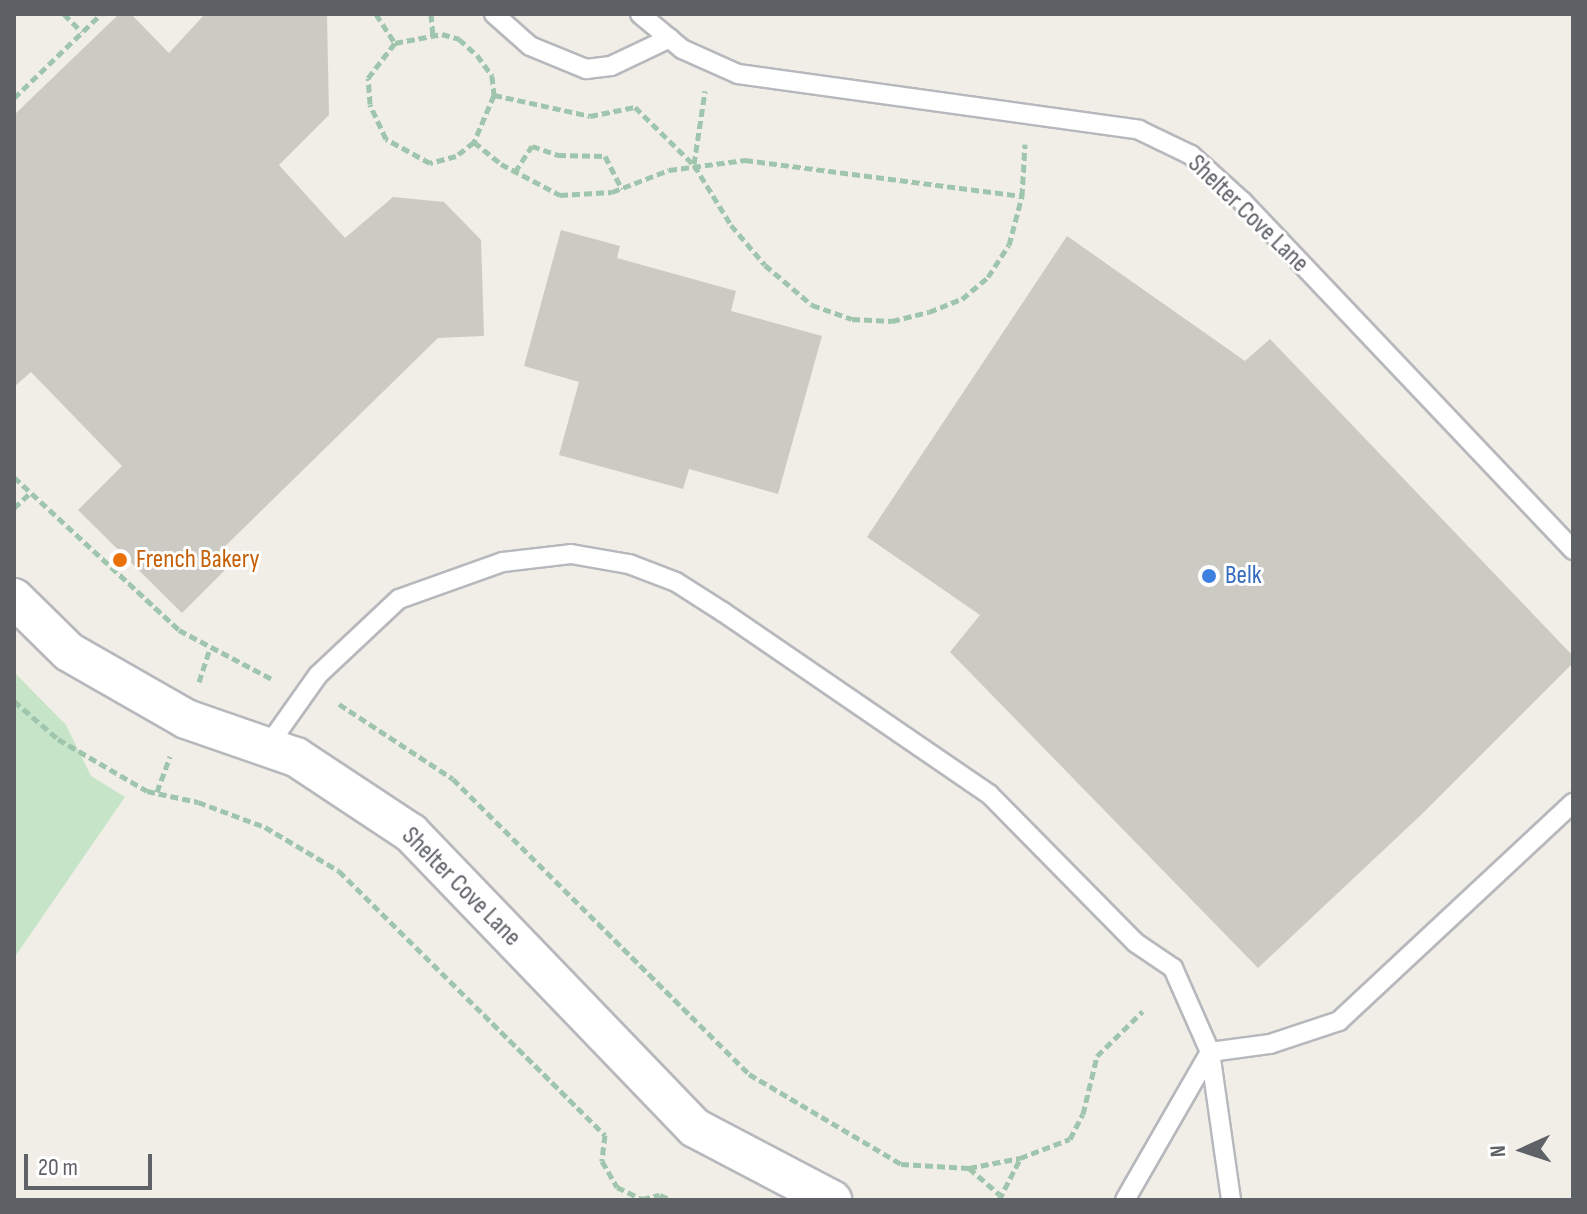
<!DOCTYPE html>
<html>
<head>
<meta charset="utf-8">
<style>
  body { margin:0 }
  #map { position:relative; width:1587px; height:1214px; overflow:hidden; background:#f0eee7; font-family:"Sofia Sans Condensed",sans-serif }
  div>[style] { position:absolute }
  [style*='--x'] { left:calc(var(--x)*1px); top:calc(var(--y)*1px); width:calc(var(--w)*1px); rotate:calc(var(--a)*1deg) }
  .green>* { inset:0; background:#c6e5c8 }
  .building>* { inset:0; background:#cbcac3 }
  .path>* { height:5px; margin-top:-2.5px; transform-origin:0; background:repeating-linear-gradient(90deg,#9fc6ad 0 8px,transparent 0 12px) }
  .roads { filter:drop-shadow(2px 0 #b7b8bd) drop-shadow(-2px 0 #b7b8bd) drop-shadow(0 2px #b7b8bd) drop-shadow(0 -2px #b7b8bd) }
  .service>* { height:18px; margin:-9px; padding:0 9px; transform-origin:9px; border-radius:9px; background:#fff }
  .minor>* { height:38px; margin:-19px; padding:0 19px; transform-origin:19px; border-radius:19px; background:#fff }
  .dots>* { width:22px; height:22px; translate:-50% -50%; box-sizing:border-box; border:4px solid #fff; border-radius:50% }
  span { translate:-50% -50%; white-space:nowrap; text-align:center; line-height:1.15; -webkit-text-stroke:6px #fff; paint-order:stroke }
  .street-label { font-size:26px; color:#5e6166 }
  .food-label { font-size:26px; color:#c56008 }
  .left { translate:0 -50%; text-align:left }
  .shop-label { font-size:26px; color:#366cbe }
  .frame { position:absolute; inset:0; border:16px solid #5e6166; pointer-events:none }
  .north { position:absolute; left:1483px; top:1110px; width:80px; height:80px; -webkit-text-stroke:6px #fff; paint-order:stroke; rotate:267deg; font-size:22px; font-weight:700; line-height:32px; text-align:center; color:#5e6166 }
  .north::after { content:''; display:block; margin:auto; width:28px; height:36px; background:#5e6166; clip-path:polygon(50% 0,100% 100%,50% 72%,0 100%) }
  .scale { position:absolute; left:24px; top:1154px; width:128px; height:36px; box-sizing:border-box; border:4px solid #5e6166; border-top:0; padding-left:10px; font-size:24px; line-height:28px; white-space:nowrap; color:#5e6166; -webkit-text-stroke:6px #fff; paint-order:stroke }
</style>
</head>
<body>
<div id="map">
  <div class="green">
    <div style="clip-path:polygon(14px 672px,66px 725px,91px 776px,125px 797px,14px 958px)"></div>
  </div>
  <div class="building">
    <div style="clip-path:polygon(119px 14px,131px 14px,169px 53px,205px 14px,327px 14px,329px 115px,279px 165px,345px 238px,393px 197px,444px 202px,481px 240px,484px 336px,438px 338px,213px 558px,225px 570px,182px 613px,78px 510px,122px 466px,31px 372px,14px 387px,14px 115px)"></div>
    <div style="clip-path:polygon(561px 230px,620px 246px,617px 258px,736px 291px,731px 311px,822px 336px,778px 494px,689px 469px,683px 489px,559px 455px,579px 382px,524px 366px)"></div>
    <div style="clip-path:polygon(1067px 236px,1245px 361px,1270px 339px,1573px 656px,1573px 663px,1422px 814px,1258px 968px,950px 652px,980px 615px,867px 537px)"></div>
  </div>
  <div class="path">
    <div style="--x:64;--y:14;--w:25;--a:45"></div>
    <div style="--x:376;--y:14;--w:35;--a:57"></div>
    <div style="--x:431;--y:14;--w:21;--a:85"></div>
    <div style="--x:442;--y:34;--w:18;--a:16"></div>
    <div style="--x:459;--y:39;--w:24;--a:42"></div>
    <div style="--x:477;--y:55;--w:26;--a:54"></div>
    <div style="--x:492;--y:76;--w:19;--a:84"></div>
    <div style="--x:494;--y:95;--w:51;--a:113.1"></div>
    <div style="--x:474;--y:142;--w:23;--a:142"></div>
    <div style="--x:456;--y:156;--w:27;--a:165"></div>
    <div style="--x:430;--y:163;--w:50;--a:-151.4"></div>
    <div style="--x:386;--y:139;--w:38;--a:-115"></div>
    <div style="--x:370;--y:104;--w:26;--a:-94"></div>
    <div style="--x:368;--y:78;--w:44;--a:-52.4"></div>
    <div style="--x:395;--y:43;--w:48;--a:-10.8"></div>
    <div style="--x:494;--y:95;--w:98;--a:12.3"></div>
    <div style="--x:590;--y:116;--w:46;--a:-11.3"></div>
    <div style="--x:635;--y:107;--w:83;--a:44.5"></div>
    <div style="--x:694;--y:165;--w:70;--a:58.3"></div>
    <div style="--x:731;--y:225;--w:52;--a:49.6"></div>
    <div style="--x:765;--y:265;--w:62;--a:40.4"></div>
    <div style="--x:812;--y:305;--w:42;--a:19.3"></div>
    <div style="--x:852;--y:319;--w:40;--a:2.9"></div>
    <div style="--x:892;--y:321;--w:38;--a:-14"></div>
    <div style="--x:929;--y:312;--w:35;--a:-22"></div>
    <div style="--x:962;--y:299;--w:34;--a:-40"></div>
    <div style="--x:988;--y:277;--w:38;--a:-57"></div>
    <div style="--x:1009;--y:245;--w:51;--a:-75.1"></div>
    <div style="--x:1022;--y:196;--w:52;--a:-86.7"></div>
    <div style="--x:14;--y:98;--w:121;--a:-44"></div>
    <div style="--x:474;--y:142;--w:35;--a:39"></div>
    <div style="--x:501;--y:164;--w:67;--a:27.7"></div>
    <div style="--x:560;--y:195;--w:52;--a:-3.3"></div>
    <div style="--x:612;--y:192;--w:61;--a:-21.1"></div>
    <div style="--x:669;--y:170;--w:77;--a:-7.5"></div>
    <div style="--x:745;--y:160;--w:279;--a:7.4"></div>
    <div style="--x:694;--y:164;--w:74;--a:-81.4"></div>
    <div style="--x:515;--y:172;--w:31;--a:-57"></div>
    <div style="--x:532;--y:146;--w:28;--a:19"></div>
    <div style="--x:558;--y:155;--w:47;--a:1.2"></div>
    <div style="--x:605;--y:156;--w:37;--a:63"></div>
    <div style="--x:14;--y:477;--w:225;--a:42.8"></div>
    <div style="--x:179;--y:630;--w:105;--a:27.8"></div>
    <div style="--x:14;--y:508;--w:22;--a:-43"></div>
    <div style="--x:199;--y:682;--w:35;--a:-72"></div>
    <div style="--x:14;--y:701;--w:58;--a:40.8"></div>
    <div style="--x:58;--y:739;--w:103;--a:30.3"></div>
    <div style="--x:147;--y:791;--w:52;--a:12.2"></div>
    <div style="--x:198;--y:802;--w:72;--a:20.5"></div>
    <div style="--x:265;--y:827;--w:86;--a:30.7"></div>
    <div style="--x:339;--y:871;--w:375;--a:44.8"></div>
    <div style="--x:605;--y:1135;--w:26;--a:97"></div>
    <div style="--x:602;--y:1161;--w:30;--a:60"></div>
    <div style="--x:617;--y:1187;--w:28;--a:26"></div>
    <div style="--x:642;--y:1199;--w:18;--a:-13"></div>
    <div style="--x:660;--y:1195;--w:12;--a:24"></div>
    <div style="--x:339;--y:704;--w:136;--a:33.3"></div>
    <div style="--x:453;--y:779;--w:418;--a:44.9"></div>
    <div style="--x:749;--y:1074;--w:177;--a:30.6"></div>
    <div style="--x:901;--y:1164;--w:68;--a:3.4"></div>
    <div style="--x:969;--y:1168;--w:52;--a:-11.1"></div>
    <div style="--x:1020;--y:1158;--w:53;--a:-20.8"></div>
    <div style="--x:1070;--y:1139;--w:28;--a:-63"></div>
    <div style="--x:1083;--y:1114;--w:60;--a:-76.4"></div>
    <div style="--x:1097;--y:1056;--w:64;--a:-44.4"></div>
    <div style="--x:157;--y:792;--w:38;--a:-70"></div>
    <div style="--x:969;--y:1168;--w:40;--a:41"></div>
    <div style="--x:999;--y:1200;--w:46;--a:-62.9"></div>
  </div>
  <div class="roads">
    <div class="service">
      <div style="--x:494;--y:14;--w:48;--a:41.6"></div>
      <div style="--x:530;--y:46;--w:61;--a:22.3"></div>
      <div style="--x:586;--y:69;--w:25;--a:-7"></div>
      <div style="--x:611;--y:66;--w:65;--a:-25.4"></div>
      <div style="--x:640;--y:14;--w:55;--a:39.8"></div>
      <div style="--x:682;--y:49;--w:61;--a:24.1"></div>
      <div style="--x:738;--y:74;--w:405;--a:7.9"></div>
      <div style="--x:1139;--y:130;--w:58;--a:25.7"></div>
      <div style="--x:1191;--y:155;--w:70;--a:42.1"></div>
      <div style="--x:1243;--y:202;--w:480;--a:46.5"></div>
      <div style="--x:267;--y:747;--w:88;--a:-54.7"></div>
      <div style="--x:318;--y:675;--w:111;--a:-43.2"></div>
      <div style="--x:399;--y:599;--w:110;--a:-19.6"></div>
      <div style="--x:503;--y:562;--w:68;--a:-6.7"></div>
      <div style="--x:571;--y:554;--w:59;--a:9.8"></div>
      <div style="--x:629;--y:564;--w:50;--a:21"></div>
      <div style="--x:676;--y:582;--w:56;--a:32.6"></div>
      <div style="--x:723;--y:612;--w:322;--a:34.4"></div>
      <div style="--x:989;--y:794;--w:209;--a:45.4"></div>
      <div style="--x:1136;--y:943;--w:45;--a:34"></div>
      <div style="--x:1173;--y:968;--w:92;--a:66.2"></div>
      <div style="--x:1210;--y:1052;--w:61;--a:-7.6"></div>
      <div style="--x:1270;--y:1044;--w:73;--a:-18.4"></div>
      <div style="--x:1339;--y:1021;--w:320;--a:-43"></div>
      <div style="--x:1210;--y:1052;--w:149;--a:81.9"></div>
      <div style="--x:1125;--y:1200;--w:171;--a:-60.1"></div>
    </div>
    <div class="minor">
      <div style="--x:14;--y:598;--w:77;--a:44.5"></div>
      <div style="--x:69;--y:652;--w:135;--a:29.8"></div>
      <div style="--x:186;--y:719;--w:116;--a:19.1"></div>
      <div style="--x:296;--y:757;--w:138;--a:33.5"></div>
      <div style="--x:411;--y:833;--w:409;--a:46.1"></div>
      <div style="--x:695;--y:1128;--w:155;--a:27.7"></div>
    </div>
  </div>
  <div class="dots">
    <div style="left:120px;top:560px;background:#e8710a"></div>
    <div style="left:1209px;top:576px;background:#3f7fe0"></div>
  </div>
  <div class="street-label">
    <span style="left:1248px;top:214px;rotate:44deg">Shelter Cove Lane</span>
    <span style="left:461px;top:887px;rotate:45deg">Shelter Cove Lane</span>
  </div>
  <div class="food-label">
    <span class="left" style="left:136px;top:560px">French Bakery</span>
  </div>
  <div class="shop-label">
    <span class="left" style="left:1225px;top:576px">Belk</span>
  </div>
  <div class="frame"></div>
  <div class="north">N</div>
  <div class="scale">20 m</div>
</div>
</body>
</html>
